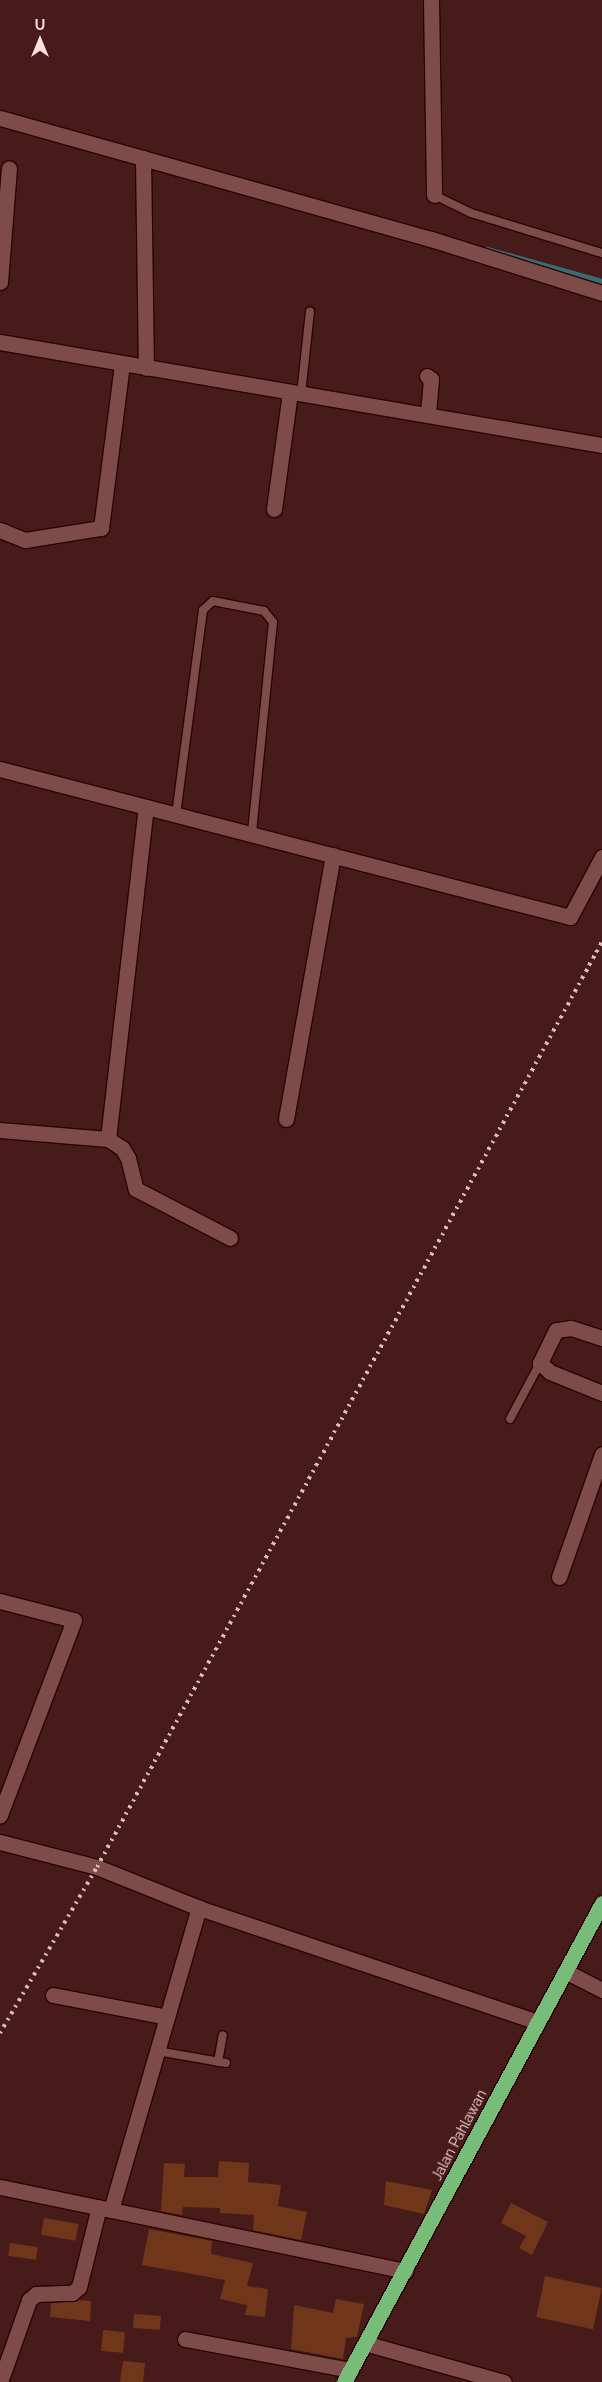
<!DOCTYPE html>
<html>
<head>
<meta charset="utf-8">
<style>
  body { margin:0 }
  #map { position:relative; width:602px; height:2382px; overflow:hidden; background:#471b1a; font-family:Raleway,sans-serif }
  div>[style] { position:absolute }
  [style*='--x'] { left:calc(var(--x)*1px); top:calc(var(--y)*1px); width:calc(var(--w)*1px); rotate:calc(var(--a)*1deg) }
  .stream>* { height:5px; margin:-2.5px; padding:0 2.5px; transform-origin:2.5px; border-radius:2.5px; background:#356e74 }
  .building>* { inset:0; background:#6f361a; transform-origin:0 0 }
  .roads { filter:drop-shadow(1px 0 #2b0304) drop-shadow(-1px 0 #2b0304) drop-shadow(0 1px #2b0304) drop-shadow(0 -1px #2b0304) }
  .lane>* { height:8px; margin:-4px; padding:0 4px; transform-origin:4px; border-radius:4px; background:#7d4c48 }
  .street>* { height:15px; margin:-7.5px; padding:0 7.5px; transform-origin:7.5px; border-radius:7.5px; background:#7d4c48 }
  .highway>* { height:15px; margin:-7.5px; padding:0 7.5px; transform-origin:7.5px; border-radius:7.5px; background:#78bc79 }
  .rail>* { height:4px; margin-top:-2px; transform-origin:0; background:repeating-linear-gradient(90deg,#dfbfbc 0 2.5px,transparent 0 7.5px) }
  span { translate:-50% -50%; white-space:nowrap; text-align:center; line-height:1.15; -webkit-text-stroke:4px #471b1a; paint-order:stroke }
  .street-label { font-size:14px; color:#fee0dd }
  .north { position:absolute; left:15px; top:15px; width:50px; height:50px; -webkit-text-stroke:4px #471b1a; paint-order:stroke; rotate:0deg; font-size:14px; font-weight:700; line-height:20px; text-align:center; color:#fee0dd }
  .north::after { content:''; display:block; margin:auto; width:18px; height:22px; background:#fee0dd; clip-path:polygon(50% 0,100% 100%,50% 72%,0 100%) }
</style>
</head>
<body>
<div id="map">
  <div class="stream">
    <div style="--x:487;--y:249;--w:119;--a:15.5"></div>
  </div>
  <div class="building">
    <div style="clip-path:polygon(219px 2161px,249px 2163px,248px 2182px,281px 2185px,278px 2206px,307px 2212px,301px 2240px,253px 2230px,254px 2215px,220px 2213px,220px 2208px,183px 2207px,182px 2215px,161px 2211px,164px 2163px,185px 2164px,184px 2177px,218px 2177px)"></div>
    <div style="clip-path:polygon(386px 2181px,432px 2190px,424px 2214px,384px 2205px)"></div>
    <div style="clip-path:polygon(511px 2203px,548px 2222px,532px 2255px,519px 2248px,526px 2236px,501px 2223px)"></div>
    <div style="left:44px;top:2218px;width:35px;height:17px;rotate:10deg"></div>
    <div style="clip-path:polygon(149px 2229px,212px 2241px,211px 2254px,253px 2263px,247px 2286px,268px 2289px,265px 2317px,245px 2315px,247px 2305px,220px 2299px,225px 2280px,142px 2265px)"></div>
    <div style="left:10px;top:2243px;width:28px;height:13px;rotate:8deg"></div>
    <div style="left:545px;top:2276px;width:58px;height:42px;rotate:12deg"></div>
    <div style="clip-path:polygon(336px 2299px,364px 2304px,357px 2337px,346px 2338px,343px 2359px,291px 2349px,294px 2305px,333px 2313px)"></div>
    <div style="clip-path:polygon(79px 2300px,91px 2301px,90px 2321px,50px 2317px,51px 2303px)"></div>
    <div style="left:134px;top:2314px;width:27px;height:14px;rotate:4deg"></div>
    <div style="left:103px;top:2330px;width:22px;height:21px;rotate:5deg"></div>
    <div style="clip-path:polygon(123px 2361px,145px 2363px,143px 2382px,120px 2382px)"></div>
  </div>
  <div class="roads">
    <div class="lane">
      <div style="--x:434;--y:195;--w:41;--a:25.9"></div>
      <div style="--x:471;--y:213;--w:137;--a:17"></div>
      <div style="--x:301;--y:394;--w:83;--a:-83.8"></div>
      <div style="--x:176;--y:815;--w:207;--a:-82.5"></div>
      <div style="--x:203;--y:610;--w:13;--a:-42"></div>
      <div style="--x:213;--y:601;--w:52;--a:11.1"></div>
      <div style="--x:264;--y:611;--w:14;--a:51"></div>
      <div style="--x:273;--y:622;--w:213;--a:95.7"></div>
      <div style="--x:510;--y:1419;--w:64;--a:-61.8"></div>
      <div style="--x:157;--y:2051;--w:70;--a:9.9"></div>
      <div style="--x:218;--y:2062;--w:27;--a:-80"></div>
    </div>
    <div class="street">
      <div style="--x:431;--y:0;--w:195;--a:89.1"></div>
      <div style="--x:0;--y:118;--w:448;--a:15.7"></div>
      <div style="--x:431;--y:239;--w:179;--a:17.5"></div>
      <div style="--x:143;--y:158;--w:210;--a:89.2"></div>
      <div style="--x:0;--y:282;--w:114;--a:-85.5"></div>
      <div style="--x:0;--y:342;--w:611;--a:9.71"></div>
      <div style="--x:427;--y:376;--w:5;--a:37"></div>
      <div style="--x:431;--y:379;--w:36;--a:95"></div>
      <div style="--x:274;--y:509;--w:118;--a:-82.2"></div>
      <div style="--x:0;--y:530;--w:27;--a:22"></div>
      <div style="--x:25;--y:540;--w:77;--a:-9"></div>
      <div style="--x:101;--y:528;--w:165;--a:-82.7"></div>
      <div style="--x:0;--y:769;--w:589;--a:14.56"></div>
      <div style="--x:570;--y:917;--w:68;--a:-61.9"></div>
      <div style="--x:286;--y:1119;--w:268;--a:-79.9"></div>
      <div style="--x:0;--y:1130;--w:108;--a:4.8"></div>
      <div style="--x:108;--y:1139;--w:17;--a:33"></div>
      <div style="--x:122;--y:1148;--w:12;--a:59"></div>
      <div style="--x:128;--y:1158;--w:32;--a:76"></div>
      <div style="--x:136;--y:1189;--w:106;--a:27.5"></div>
      <div style="--x:108;--y:1139;--w:334;--a:-83.5"></div>
      <div style="--x:602;--y:1338;--w:33;--a:-162"></div>
      <div style="--x:571;--y:1328;--w:15;--a:172"></div>
      <div style="--x:556;--y:1330;--w:37;--a:116"></div>
      <div style="--x:540;--y:1363;--w:13;--a:42"></div>
      <div style="--x:550;--y:1372;--w:56;--a:22"></div>
      <div style="--x:559;--y:1577;--w:130;--a:-70.7"></div>
      <div style="--x:0;--y:1601;--w:76;--a:14.4"></div>
      <div style="--x:74;--y:1620;--w:209;--a:110.8"></div>
      <div style="--x:0;--y:1842;--w:100;--a:14.5"></div>
      <div style="--x:97;--y:1867;--w:110;--a:21.9"></div>
      <div style="--x:199;--y:1908;--w:357;--a:18.6"></div>
      <div style="--x:565;--y:1971;--w:42;--a:27.2"></div>
      <div style="--x:53;--y:1995;--w:116;--a:10.9"></div>
      <div style="--x:0;--y:2187;--w:414;--a:11.7"></div>
      <div style="--x:111;--y:2210;--w:315;--a:-73.8"></div>
      <div style="--x:185;--y:2339;--w:169;--a:10.6"></div>
      <div style="--x:368;--y:2344;--w:141;--a:15.6"></div>
      <div style="--x:0;--y:2382;--w:87;--a:-70.5"></div>
      <div style="--x:29;--y:2300;--w:9;--a:-41"></div>
      <div style="--x:36;--y:2294;--w:36;--a:-2"></div>
      <div style="--x:72;--y:2293;--w:9;--a:-41"></div>
      <div style="--x:79;--y:2287;--w:82;--a:-76"></div>
    </div>
    <div class="highway">
      <div style="--x:344;--y:2382;--w:544;--a:-61.69"></div>
    </div>
  </div>
  <div class="rail">
    <div style="--x:0;--y:2033;--w:192;--a:-59.7"></div>
    <div style="--x:97;--y:1867;--w:1054;--a:-61.37"></div>
  </div>
  <div class="street-label">
    <span style="left:459px;top:2135px;rotate:-62deg">Jalan Pahlawan</span>
  </div>
  <div class="north">U</div>
</div>
</body>
</html>
